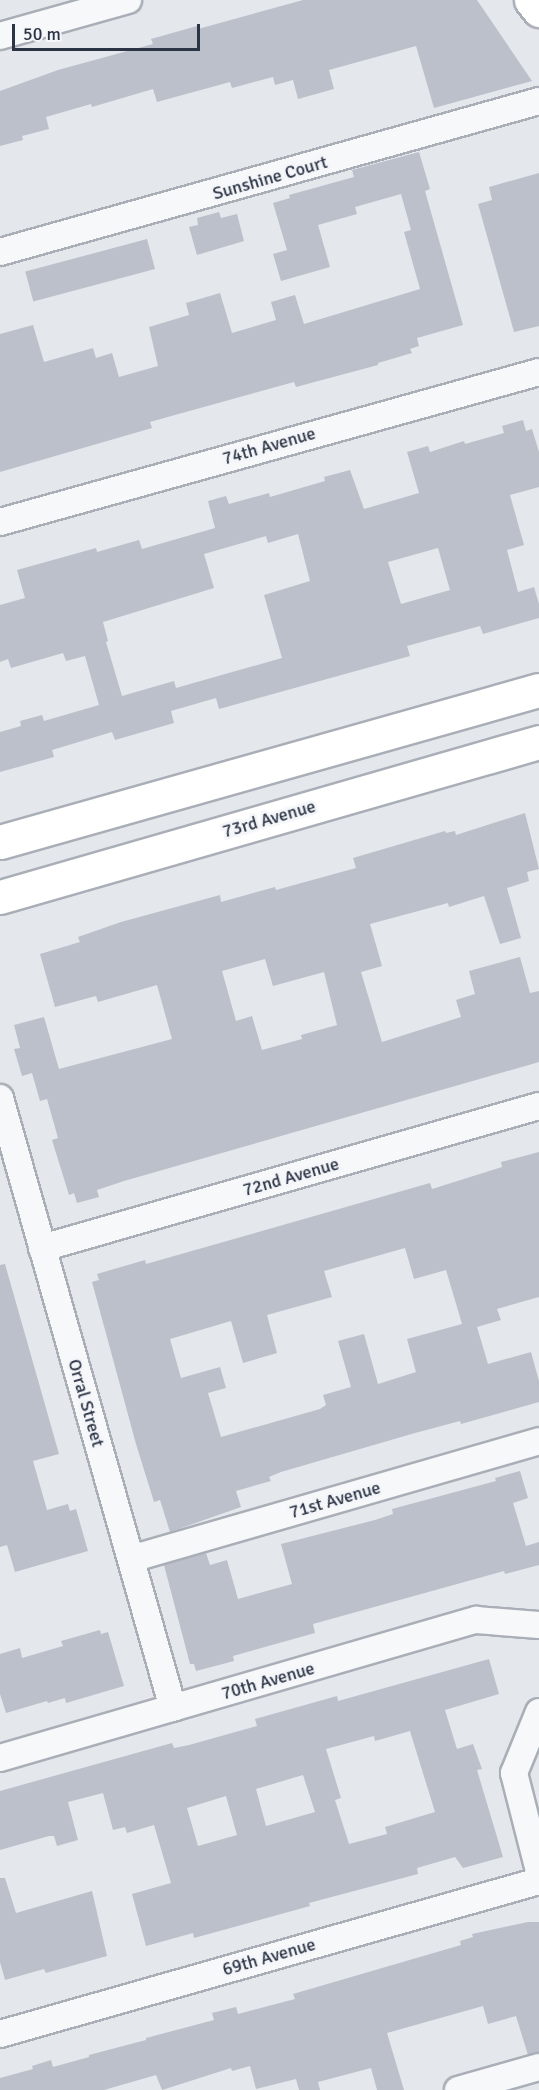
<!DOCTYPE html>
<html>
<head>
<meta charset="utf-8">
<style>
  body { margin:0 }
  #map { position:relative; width:539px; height:2090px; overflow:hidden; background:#e4e7ec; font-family:Signika,sans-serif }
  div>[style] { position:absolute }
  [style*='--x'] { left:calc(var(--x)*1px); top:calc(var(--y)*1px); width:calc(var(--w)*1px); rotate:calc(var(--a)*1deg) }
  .building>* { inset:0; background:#bbc0ca; transform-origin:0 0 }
  .roads { filter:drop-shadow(2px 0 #a9aeb7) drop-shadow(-2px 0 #a9aeb7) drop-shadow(0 2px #a9aeb7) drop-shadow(0 -2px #a9aeb7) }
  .street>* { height:26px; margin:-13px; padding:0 13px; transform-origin:13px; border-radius:13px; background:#f7f8fa }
  .secondary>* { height:33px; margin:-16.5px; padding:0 16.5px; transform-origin:16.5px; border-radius:16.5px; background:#fff }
  .primary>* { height:33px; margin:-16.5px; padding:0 16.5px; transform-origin:16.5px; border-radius:16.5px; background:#fff }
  span { translate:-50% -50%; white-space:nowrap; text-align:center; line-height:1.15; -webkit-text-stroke:6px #f4f6f9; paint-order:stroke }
  .street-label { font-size:18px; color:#2b3445 }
  .scale { position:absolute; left:12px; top:24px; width:188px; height:27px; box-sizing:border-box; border:3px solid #2b3445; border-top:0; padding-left:8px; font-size:18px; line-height:21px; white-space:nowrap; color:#2b3445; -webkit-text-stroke:4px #f4f6f9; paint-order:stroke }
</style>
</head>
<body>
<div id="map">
  <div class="building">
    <div style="clip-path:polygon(303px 0,477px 0,532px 81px,434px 108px,416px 46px,329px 70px,334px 89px,298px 99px,293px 80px,275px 85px,273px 77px,232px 88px,230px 82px,157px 102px,153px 89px,92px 107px,91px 104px,46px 117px,49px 129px,22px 136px,23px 140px,0 146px,0 91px,58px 70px,153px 44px,151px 39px,197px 26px,198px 29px)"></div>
    <div style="clip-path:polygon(419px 152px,430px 189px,425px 191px,463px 325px,417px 338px,419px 346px,410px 349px,412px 353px,378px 363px,378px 365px,296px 387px,294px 382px,157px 420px,150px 422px,152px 428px,0 472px,0 334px,33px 325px,44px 362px,93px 348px,96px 358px,112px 353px,119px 377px,158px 366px,149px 327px,189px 315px,186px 303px,220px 293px,232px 333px,276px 320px,271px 302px,295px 295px,304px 324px,420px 289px,404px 232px,411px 230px,401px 194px,355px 207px,357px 214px,318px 225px,330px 267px,281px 281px,273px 254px,287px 250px,273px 203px,290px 198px,289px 195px,354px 177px,352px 170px)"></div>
    <div style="clip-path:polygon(539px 173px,539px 326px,514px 332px,478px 204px,492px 200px,489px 187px)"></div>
    <div style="clip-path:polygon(219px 212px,221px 218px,237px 214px,244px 241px,197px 255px,189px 227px,198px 225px,197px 218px)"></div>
    <div style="left:147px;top:239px;width:31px;height:126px;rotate:75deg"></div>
    <div style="clip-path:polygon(evenodd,523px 420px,526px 431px,532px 429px,539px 452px,539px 487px,510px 495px,524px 545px,507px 550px,518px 592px,534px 587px,539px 604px,539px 618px,483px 634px,480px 626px,407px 646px,410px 656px,219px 709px,216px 698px,171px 711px,174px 723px,115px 740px,112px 732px,52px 750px,54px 757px,0 772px,0 732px,21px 726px,20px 721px,42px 715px,44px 721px,99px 705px,85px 656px,66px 661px,63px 653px,11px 668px,8px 659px,0 662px,0 605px,25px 598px,17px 570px,96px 548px,97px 552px,139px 540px,142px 549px,215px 528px,208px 501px,226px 496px,229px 504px,269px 493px,270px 497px,325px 481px,324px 477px,350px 470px,364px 509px,419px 493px,407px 452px,428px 446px,430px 452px,464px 441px,465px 444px,504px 433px,502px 426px,523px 420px,298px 534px,310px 581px,264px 595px,282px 658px,176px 688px,174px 681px,122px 696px,106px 642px,108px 641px,103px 622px,214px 588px,204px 554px,266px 536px,268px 543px,298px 534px,523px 420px,438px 548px,450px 590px,401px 604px,388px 562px,438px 548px)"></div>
    <div style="clip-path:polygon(evenodd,525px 813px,539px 869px,527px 872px,529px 881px,507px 888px,521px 938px,500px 944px,484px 896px,449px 907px,448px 903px,370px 924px,382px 966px,361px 972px,382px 1042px,461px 1017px,456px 1000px,475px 994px,469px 971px,520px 957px,530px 993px,539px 991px,539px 1062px,124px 1181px,97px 1190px,99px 1197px,77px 1203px,74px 1193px,69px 1195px,52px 1140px,58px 1138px,47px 1099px,40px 1101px,32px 1073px,22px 1076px,14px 1049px,20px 1048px,14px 1025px,44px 1017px,59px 1069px,172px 1039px,157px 985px,98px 1002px,96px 996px,55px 1007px,40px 954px,80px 942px,78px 937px,121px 922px,220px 895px,221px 902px,275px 887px,276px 890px,356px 868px,353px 858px,445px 831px,446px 833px,455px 831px,456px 835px,525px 813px,265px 959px,273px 986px,324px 972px,337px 1025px,301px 1035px,302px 1039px,262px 1050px,252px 1016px,236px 1021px,222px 971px,265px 959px)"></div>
    <div style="clip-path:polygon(evenodd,539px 1152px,539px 1297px,497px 1309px,501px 1320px,477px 1327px,488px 1364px,531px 1352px,539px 1381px,539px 1402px,461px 1424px,460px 1421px,415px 1433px,281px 1472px,269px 1477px,271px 1481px,236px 1491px,241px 1507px,170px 1532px,160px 1500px,154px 1502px,136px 1444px,92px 1282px,99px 1280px,97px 1274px,145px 1260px,146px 1264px,430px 1183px,432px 1189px,502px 1167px,501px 1162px,539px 1152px,405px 1248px,414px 1279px,446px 1270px,462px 1324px,407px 1339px,416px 1372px,378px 1384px,364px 1334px,338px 1341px,351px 1387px,323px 1395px,326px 1405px,320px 1409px,221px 1437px,208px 1393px,226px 1388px,220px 1367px,181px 1378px,170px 1339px,231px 1321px,243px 1363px,277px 1353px,267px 1315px,332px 1297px,324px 1271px,405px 1248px)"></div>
    <div style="clip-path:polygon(5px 1264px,59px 1454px,33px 1461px,47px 1510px,68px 1504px,70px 1511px,76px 1509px,88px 1551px,15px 1572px,7px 1545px,0 1547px,0 1265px)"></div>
    <div style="clip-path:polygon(520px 1471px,528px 1498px,513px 1503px,526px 1546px,539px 1542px,539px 1565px,505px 1574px,504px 1571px,313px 1624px,315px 1633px,233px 1656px,234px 1661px,196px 1671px,194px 1664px,190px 1664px,164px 1565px,206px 1553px,210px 1565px,227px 1560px,238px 1599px,292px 1584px,281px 1544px,375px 1520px,393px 1514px,392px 1509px,496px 1481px,495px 1478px)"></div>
    <div style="clip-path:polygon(100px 1630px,101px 1634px,108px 1632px,124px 1686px,66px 1703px,65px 1698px,48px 1703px,47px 1701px,6px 1713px,0 1694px,0 1654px,20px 1648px,22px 1658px,63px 1646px,61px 1641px)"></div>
    <div style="clip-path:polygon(evenodd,489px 1659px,499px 1694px,445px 1710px,457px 1749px,473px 1744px,482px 1769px,477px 1770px,503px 1857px,463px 1868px,455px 1857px,417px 1868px,418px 1874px,309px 1903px,310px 1906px,194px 1938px,193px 1933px,146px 1946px,132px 1894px,171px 1883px,154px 1825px,127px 1833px,125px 1827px,113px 1830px,103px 1793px,68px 1802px,78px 1840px,57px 1846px,54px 1836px,49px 1836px,0 1850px,0 1791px,172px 1743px,174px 1748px,189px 1745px,257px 1726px,255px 1719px,337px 1696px,338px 1701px,489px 1659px,410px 1731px,435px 1812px,385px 1827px,387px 1834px,349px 1844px,335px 1800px,341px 1798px,326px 1749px,374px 1736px,375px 1741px,410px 1731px,489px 1659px,303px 1775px,315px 1812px,266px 1826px,256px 1789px,303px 1775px,489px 1659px,226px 1796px,237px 1835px,198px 1846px,187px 1808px,226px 1796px)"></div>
    <div style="clip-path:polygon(0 1878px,5px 1878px,16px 1913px,92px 1891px,107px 1956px,46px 1973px,44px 1969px,5px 1980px,0 1962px)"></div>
    <div style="clip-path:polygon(528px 1922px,539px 1922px,539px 2052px,528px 2055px,516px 2016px,488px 2024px,483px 2006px,387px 2033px,404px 2090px,377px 2090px,371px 2068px,318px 2082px,320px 2090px,299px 2090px,296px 2079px,256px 2089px,250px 2066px,232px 2071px,231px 2068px,162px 2090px,156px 2075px,104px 2090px,0 2090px,0 2078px,33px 2069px,32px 2066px,51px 2060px,53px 2067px,89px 2057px,89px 2055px,146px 2040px,146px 2038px,214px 2020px,212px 2013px,236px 2007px,238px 2014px,295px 1999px,293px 1994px,461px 1945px,460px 1941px,473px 1937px,472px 1934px)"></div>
  </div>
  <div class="roads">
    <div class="street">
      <div style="--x:0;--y:36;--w:133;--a:-15.7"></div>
      <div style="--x:0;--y:252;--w:560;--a:-15.65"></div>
      <div style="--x:0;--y:522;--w:559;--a:-15.55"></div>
      <div style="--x:0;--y:1098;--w:634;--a:74.17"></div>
      <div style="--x:42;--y:1248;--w:517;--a:-15.95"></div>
      <div style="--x:131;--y:1559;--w:425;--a:-16.1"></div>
      <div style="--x:539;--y:1712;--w:66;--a:112.3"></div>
      <div style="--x:514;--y:1773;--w:101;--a:75.7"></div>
      <div style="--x:0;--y:1758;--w:496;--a:-16.2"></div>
      <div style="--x:476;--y:1620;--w:63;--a:4.5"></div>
      <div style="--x:0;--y:2034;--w:560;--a:-15.85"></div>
      <div style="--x:458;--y:2090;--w:84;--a:-15.9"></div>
    </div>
    <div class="secondary">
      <div style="--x:0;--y:842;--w:560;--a:-15.75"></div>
      <div style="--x:0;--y:897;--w:561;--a:-16.04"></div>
    </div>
    <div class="primary">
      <div style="--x:531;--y:0;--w:13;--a:51"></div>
    </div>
  </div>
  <div class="street-label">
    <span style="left:270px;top:178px;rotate:-16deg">Sunshine Court</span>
    <span style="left:269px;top:446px;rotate:-16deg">74th Avenue</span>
    <span style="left:269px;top:819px;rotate:-16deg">73rd Avenue</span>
    <span style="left:291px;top:1177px;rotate:-16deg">72nd Avenue</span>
    <span style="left:86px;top:1403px;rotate:74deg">Orral Street</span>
    <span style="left:335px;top:1500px;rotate:-16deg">71st Avenue</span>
    <span style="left:268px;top:1681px;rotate:-16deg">70th Avenue</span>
    <span style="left:269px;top:1957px;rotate:-16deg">69th Avenue</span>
  </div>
  <div class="scale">50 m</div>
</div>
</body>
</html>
